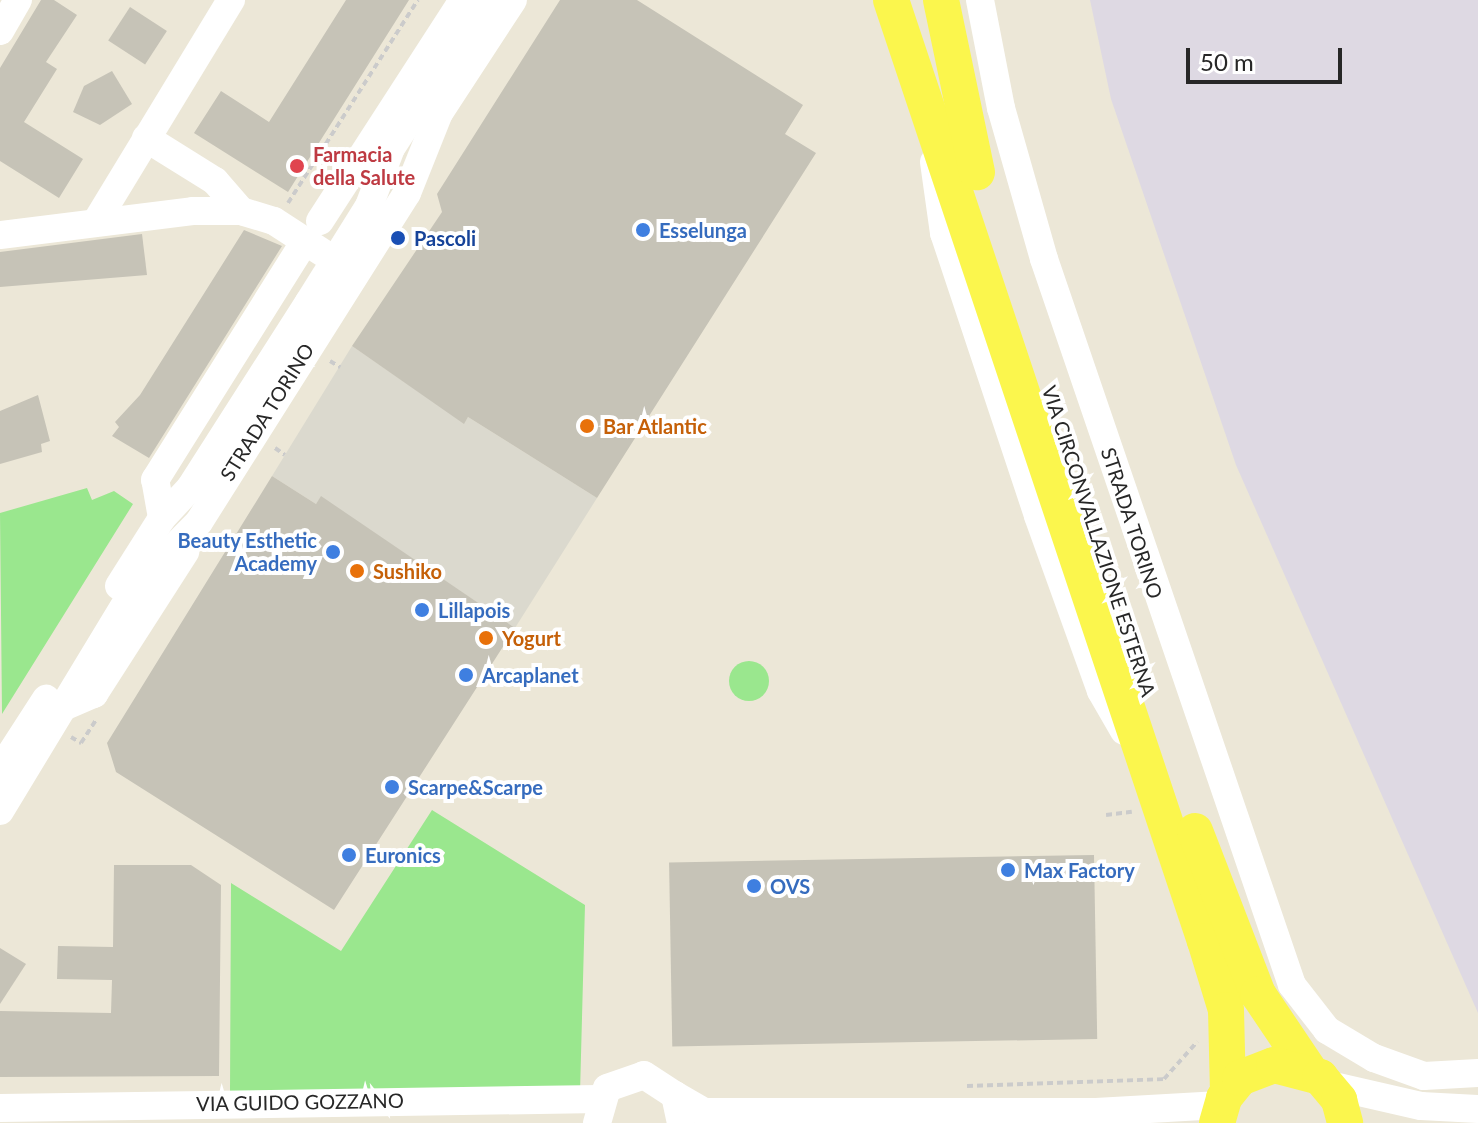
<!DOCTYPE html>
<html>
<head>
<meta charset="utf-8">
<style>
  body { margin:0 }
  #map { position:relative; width:1478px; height:1123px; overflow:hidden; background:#ece7d7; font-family:Lato,sans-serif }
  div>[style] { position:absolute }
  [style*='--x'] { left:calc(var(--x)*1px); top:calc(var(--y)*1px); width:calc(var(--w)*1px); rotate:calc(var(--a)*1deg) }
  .industrial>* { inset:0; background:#ded9e3 }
  .green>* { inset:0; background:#9ae78e }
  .round { border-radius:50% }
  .plaza>* { inset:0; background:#dbd9ce }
  .building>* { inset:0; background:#c6c3b7; transform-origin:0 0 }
  .path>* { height:4px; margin-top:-2px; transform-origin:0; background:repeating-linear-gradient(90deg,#cbcbcb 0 6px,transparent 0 10px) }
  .minor>* { height:28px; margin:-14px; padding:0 14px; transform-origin:14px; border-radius:14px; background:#fff }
  .major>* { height:36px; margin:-18px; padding:0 18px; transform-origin:18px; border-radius:18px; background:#fbf64d }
  .dots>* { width:22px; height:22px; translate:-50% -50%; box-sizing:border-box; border:4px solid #fff; border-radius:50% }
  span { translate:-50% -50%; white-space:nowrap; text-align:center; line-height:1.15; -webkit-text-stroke:8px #fff; paint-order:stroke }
  .health-label { font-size:20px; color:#be3a42; font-weight:700 }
  .left { translate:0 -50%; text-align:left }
  .shop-label { font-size:20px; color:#366cbe; font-weight:700 }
  .right { translate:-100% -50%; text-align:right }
  .transit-label { font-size:20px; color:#164399; font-weight:700 }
  .street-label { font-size:20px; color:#272727 }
  .food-label { font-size:20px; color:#c56008; font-weight:700 }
  .scale { position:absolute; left:1186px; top:48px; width:156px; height:36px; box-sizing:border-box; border:4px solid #272727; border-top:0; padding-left:10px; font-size:24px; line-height:28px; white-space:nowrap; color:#272727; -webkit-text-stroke:6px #fff; paint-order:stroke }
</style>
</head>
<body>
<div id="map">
  <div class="industrial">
    <div style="clip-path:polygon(1090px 0,1478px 0,1478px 1013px,1236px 465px,1111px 99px)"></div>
  </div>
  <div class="green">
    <div style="clip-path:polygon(87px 488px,92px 500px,114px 491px,133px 504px,2px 714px,0 513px)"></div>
    <div class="round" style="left:729px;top:661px;width:40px;height:40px"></div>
    <div style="clip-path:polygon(432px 810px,585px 905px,580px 1093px,230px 1091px,231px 883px,341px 951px)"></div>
  </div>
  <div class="plaza">
    <div style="clip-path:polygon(352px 346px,464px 423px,468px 417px,597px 498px,515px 628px,321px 497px,316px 504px,272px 476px)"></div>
  </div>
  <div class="building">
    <div style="clip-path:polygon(41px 0,54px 0,77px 15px,46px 62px,57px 69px,24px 122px,83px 159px,59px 198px,0 161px,0 68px)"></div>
    <div style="clip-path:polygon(346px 0,409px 0,288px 192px,194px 133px,221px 91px,269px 122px)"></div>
    <div style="clip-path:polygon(560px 0,637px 0,803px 105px,785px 134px,816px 153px,597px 498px,468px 417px,464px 424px,352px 346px,442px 212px,437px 194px)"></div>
    <div style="left:130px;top:7px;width:44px;height:40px;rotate:33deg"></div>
    <div style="clip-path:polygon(112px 71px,132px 104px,100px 125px,73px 112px,84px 86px)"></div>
    <div style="clip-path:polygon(244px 230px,282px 246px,149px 458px,112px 436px,119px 427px,115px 422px,140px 395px)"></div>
    <div style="clip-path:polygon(142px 234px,147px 275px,0 287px,0 252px)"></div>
    <div style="clip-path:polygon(38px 395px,50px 441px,41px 444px,42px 452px,0 464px,0 411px)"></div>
    <div style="clip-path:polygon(272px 476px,316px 504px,321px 496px,515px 628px,334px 910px,116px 772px,107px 743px)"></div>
    <div style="left:1094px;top:855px;width:184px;height:425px;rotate:89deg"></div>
    <div style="clip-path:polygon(114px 865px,191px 865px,221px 885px,219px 1076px,0 1077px,0 1011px,111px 1013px,112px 980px,57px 979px,58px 946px,113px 947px)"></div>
    <div style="clip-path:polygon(0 948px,26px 964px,0 1004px)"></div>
  </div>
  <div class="path">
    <div style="--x:288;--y:203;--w:241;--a:-57.4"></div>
    <div style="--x:330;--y:361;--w:12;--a:31"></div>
    <div style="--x:275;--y:448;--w:12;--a:35"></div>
    <div style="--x:71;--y:737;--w:12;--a:31"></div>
    <div style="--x:81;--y:743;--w:27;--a:-57"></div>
    <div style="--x:1106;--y:815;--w:26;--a:-7"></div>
    <div style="--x:967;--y:1086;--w:197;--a:-2"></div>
    <div style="--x:1164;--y:1079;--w:50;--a:-48.3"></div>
  </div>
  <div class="minor">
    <div style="--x:980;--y:0;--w:110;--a:79"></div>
    <div style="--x:1001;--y:108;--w:157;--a:74.1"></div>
    <div style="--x:1044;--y:259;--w:767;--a:71.14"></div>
    <div style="--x:1292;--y:985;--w:57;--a:52.1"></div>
    <div style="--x:1327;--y:1030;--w:55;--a:30.8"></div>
    <div style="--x:1374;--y:1058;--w:53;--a:19.8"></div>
    <div style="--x:1424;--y:1076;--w:54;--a:-3.2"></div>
    <div style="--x:0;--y:31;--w:36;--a:-60"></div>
    <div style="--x:146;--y:138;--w:81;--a:31.9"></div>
    <div style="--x:215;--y:181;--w:40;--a:49"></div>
    <div style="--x:934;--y:162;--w:72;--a:82"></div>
    <div style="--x:944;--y:233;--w:298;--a:71.6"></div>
    <div style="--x:1038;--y:516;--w:186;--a:70.2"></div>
    <div style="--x:1101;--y:691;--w:46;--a:60.1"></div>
    <div style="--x:320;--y:221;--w:263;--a:-57.1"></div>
    <div style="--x:96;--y:222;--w:260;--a:-58.7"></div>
    <div style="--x:0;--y:235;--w:194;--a:-7.1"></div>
    <div style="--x:193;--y:211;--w:48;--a:0"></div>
    <div style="--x:241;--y:211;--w:34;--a:17"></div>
    <div style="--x:274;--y:221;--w:92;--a:33"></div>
    <div style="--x:162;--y:518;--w:39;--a:-100"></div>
    <div style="--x:155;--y:480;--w:282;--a:-57.9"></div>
    <div style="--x:119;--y:586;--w:80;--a:-57.7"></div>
    <div style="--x:162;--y:518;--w:41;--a:-47"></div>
    <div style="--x:190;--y:488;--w:221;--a:-57.4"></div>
    <div style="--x:309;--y:302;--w:113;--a:-58"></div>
    <div style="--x:369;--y:206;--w:62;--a:-69.2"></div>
    <div style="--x:391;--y:148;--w:177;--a:-56.8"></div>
    <div style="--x:63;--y:707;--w:34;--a:-23"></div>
    <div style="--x:94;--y:694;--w:169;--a:-57.3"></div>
    <div style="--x:0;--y:770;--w:85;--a:-57.1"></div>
    <div style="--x:0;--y:811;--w:264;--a:-58.8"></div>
    <div style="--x:137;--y:585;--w:88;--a:-45.5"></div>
    <div style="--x:199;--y:522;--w:389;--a:-57.7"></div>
    <div style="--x:407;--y:193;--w:86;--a:-68.2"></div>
    <div style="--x:439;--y:113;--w:135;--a:-56.8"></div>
    <div style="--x:1329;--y:1085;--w:94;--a:12.9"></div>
    <div style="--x:1421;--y:1106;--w:57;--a:3"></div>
    <div style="--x:675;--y:1095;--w:34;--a:30"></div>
    <div style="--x:704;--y:1112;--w:392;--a:0"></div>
    <div style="--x:1096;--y:1112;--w:124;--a:-3.2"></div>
    <div style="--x:0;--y:1108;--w:600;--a:-0.86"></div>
    <div style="--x:597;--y:1123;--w:36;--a:-74"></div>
    <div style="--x:607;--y:1088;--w:39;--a:-19"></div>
    <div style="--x:644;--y:1075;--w:37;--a:33"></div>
    <div style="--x:675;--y:1095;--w:29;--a:78"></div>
  </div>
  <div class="major">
    <div style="--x:891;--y:0;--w:992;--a:71.55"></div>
    <div style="--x:1205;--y:941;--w:72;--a:73.1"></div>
    <div style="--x:1226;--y:1010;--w:81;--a:88.6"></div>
    <div style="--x:941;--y:0;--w:176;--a:78.2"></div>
    <div style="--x:1195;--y:831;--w:175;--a:68.9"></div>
    <div style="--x:1258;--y:994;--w:92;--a:56.1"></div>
    <div style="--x:1217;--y:1123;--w:26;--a:-74"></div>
    <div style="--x:1224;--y:1098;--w:26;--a:-51"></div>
    <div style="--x:1240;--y:1078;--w:36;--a:-21"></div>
    <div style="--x:1274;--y:1065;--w:48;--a:14.6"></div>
    <div style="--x:1320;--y:1077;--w:30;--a:50"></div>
    <div style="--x:1339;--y:1100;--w:24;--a:75"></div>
  </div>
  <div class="dots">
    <div style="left:297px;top:166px;background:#e0444e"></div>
    <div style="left:643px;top:230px;background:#3f7fe0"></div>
    <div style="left:398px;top:238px;background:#1a4fb4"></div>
    <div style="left:587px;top:426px;background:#e8710a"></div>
    <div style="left:333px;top:552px;background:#3f7fe0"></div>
    <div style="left:357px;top:571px;background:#e8710a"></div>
    <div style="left:422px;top:610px;background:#3f7fe0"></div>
    <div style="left:486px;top:638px;background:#e8710a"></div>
    <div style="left:466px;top:675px;background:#3f7fe0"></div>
    <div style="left:392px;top:787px;background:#3f7fe0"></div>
    <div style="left:349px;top:855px;background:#3f7fe0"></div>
    <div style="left:1008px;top:870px;background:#3f7fe0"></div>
    <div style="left:754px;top:886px;background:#3f7fe0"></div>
  </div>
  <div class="health-label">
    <span class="left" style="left:313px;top:166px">Farmacia<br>della Salute</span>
  </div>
  <div class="shop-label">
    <span class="left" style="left:659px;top:230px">Esselunga</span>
    <span class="right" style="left:317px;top:552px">Beauty Esthetic<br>Academy</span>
    <span class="left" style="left:438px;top:610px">Lillapois</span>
    <span class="left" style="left:482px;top:675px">Arcaplanet</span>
    <span class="left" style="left:408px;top:787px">Scarpe&amp;Scarpe</span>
    <span class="left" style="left:365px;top:855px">Euronics</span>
    <span class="left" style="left:1024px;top:870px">Max Factory</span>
    <span class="left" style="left:770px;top:886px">OVS</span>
  </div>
  <div class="transit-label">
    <span class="left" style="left:414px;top:238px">Pascoli</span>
  </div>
  <div class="street-label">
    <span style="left:267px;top:412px;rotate:-58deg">STRADA TORINO</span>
    <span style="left:1132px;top:523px;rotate:72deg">STRADA TORINO</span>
    <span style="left:1099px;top:541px;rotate:72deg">VIA CIRCONVALLAZIONE ESTERNA</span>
    <span style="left:300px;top:1102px;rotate:-1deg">VIA GUIDO GOZZANO</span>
  </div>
  <div class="food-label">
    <span class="left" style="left:603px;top:426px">Bar Atlantic</span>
    <span class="left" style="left:373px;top:571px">Sushiko</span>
    <span class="left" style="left:502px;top:638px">Yogurt</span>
  </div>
  <div class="scale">50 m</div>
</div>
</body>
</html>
